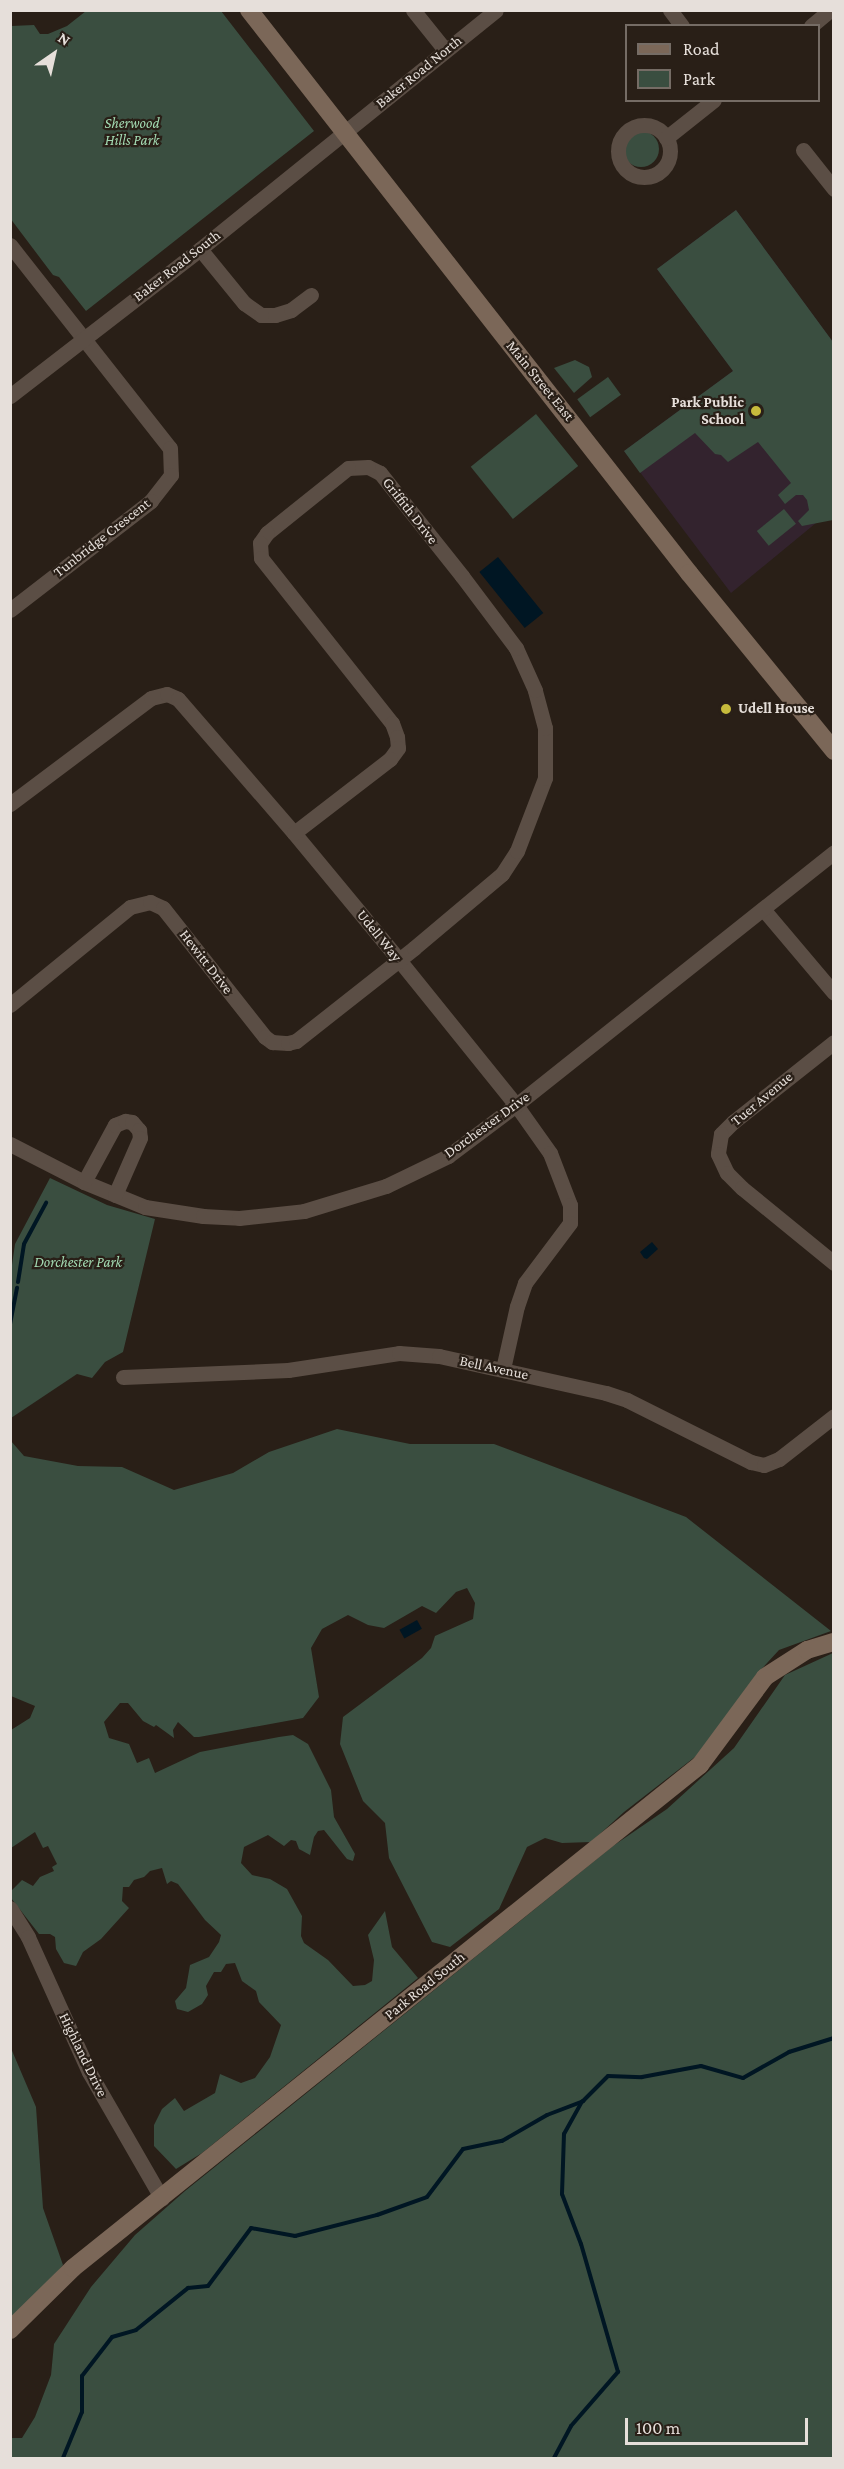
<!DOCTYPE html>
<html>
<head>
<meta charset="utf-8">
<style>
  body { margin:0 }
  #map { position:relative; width:844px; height:2469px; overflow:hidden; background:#291f17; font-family:"Crimson Pro",serif }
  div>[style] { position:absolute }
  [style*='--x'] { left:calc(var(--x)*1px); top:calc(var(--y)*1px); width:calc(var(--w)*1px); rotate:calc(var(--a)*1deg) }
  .education>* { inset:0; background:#33232e }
  .green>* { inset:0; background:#3a4e40; transform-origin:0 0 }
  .round { border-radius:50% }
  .water>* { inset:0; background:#001623; transform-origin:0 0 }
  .stream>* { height:4px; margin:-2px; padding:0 2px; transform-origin:2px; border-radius:2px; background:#001623 }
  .street>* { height:15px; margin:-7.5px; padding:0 7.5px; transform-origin:7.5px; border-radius:7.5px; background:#5b4e45 }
  .street>.ring { margin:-7.5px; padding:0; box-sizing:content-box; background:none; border:15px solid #5b4e45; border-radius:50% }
  .secondary>* { height:18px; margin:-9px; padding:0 9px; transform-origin:9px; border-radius:9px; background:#7b6758 }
  .dots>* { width:16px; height:16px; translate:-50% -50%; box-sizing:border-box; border:3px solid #291f17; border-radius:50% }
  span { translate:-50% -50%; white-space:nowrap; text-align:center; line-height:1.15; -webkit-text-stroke:4.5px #291f17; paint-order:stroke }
  .street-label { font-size:15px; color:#e6dfda }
  .park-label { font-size:15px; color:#a3dbb3; font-style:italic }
  .poi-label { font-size:15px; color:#e6dfda; font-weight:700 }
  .right { translate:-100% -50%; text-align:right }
  .left { translate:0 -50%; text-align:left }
  .frame { position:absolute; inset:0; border:12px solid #e6dfda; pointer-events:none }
  .legend { position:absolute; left:625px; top:24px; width:195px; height:78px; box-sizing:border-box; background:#291f17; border:2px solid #756c65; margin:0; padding:8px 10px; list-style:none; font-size:18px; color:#e6dfda }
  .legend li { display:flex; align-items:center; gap:12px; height:30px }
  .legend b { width:30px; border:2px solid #756c65 }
  .north { position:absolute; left:24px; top:24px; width:60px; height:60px; -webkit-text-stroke:4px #291f17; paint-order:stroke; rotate:34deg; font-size:16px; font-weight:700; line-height:24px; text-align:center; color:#e6dfda }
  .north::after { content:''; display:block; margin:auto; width:21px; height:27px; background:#e6dfda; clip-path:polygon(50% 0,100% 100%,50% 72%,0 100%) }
  .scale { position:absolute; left:625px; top:2418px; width:183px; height:27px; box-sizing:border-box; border:3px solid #e6dfda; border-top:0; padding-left:8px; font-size:18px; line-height:21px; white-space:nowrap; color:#e6dfda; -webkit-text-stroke:4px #291f17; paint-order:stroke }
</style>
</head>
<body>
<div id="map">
  <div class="education">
    <div style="clip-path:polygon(736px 210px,833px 342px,833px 509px,731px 593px,624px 451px,733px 371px,657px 269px)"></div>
  </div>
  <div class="green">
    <div style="clip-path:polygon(86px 11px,221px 11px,314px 131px,86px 311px,59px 277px,53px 275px,10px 218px,11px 26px,34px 25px,40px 34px,48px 34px,67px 26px)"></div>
    <div class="round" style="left:623px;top:131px;width:36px;height:36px"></div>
    <div style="clip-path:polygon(736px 210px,833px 342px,833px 520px,802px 526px,798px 521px,809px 510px,807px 500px,803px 495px,796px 495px,785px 504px,778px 495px,791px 483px,758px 442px,728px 462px,721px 455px,715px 454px,695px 433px,640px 473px,624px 451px,733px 371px,657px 269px)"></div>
    <div style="clip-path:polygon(575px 360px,589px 367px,592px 377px,574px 393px,554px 368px)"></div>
    <div style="left:608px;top:377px;width:22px;height:38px;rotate:54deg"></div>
    <div style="left:536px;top:414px;width:67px;height:84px;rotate:51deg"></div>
    <div style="left:784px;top:509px;width:19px;height:35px;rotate:51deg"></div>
    <div style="clip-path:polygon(50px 1178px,107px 1205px,155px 1219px,123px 1352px,105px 1362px,92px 1378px,77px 1374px,11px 1418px,10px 1279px,15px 1244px)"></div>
    <div style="clip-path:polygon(337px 1429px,410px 1444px,494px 1444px,686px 1517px,831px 1631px,779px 1650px,756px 1675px,700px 1753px,624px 1812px,591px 1842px,562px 1843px,545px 1838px,527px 1847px,499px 1909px,450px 1947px,432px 1942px,389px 1858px,385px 1823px,363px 1801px,340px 1744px,343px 1717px,422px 1658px,431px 1648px,435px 1636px,473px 1619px,475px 1603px,467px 1588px,456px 1592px,436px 1613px,422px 1606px,384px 1628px,368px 1625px,348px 1615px,322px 1629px,311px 1648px,319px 1697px,303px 1718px,199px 1737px,194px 1737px,178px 1722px,173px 1730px,174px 1738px,156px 1725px,154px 1727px,143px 1721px,128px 1703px,120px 1703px,104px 1722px,109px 1738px,129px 1744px,137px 1763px,149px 1758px,155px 1773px,200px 1752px,279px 1737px,293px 1735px,308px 1744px,331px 1790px,334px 1817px,355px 1854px,353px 1861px,347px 1859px,324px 1830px,318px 1831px,314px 1837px,310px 1855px,299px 1849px,296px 1841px,291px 1840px,284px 1846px,268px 1835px,244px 1847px,241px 1863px,252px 1875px,270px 1879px,287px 1889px,302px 1916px,301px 1936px,304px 1943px,328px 1960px,353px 1986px,365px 1985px,372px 1981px,374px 1960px,368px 1935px,385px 1911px,392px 1947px,418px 1978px,202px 2153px,176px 2169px,154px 2146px,154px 2125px,162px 2109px,175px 2098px,184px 2111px,215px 2093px,220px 2074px,241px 2083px,255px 2078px,270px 2057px,281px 2025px,259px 2002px,256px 1991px,242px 1981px,235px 1963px,226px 1964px,221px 1972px,214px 1972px,206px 1986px,208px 1995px,202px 2004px,188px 2012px,177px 2009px,175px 2001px,186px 1988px,190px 1965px,209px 1957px,219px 1942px,221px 1935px,205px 1920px,178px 1884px,171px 1881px,167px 1884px,162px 1868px,150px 1871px,144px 1877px,134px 1880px,129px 1887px,123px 1887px,122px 1901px,129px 1908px,101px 1939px,83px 1952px,76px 1966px,64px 1963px,56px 1949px,55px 1937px,50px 1934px,39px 1934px,11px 1898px,11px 1891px,22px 1880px,33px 1886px,40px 1877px,54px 1871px,52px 1867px,57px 1864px,48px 1846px,43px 1848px,35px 1832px,11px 1848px,11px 1730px,30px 1718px,35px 1706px,11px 1696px,11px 1441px,24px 1456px,78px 1466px,122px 1467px,174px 1490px,233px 1473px,269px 1452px)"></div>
    <div style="clip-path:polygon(833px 1653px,833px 2458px,11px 2458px,11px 2438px,22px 2438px,35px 2417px,51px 2375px,54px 2344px,91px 2287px,135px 2235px,185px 2191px,613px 1846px,667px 1809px,734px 1748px,785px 1675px)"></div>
    <div style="clip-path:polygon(10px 2046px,36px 2107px,43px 2208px,63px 2265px,28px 2308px,10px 2325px)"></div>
  </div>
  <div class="water">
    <div style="left:498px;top:557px;width:72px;height:24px;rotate:51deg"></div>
    <div style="clip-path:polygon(652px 1242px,658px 1249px,647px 1259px,644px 1258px,640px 1252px)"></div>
    <div style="left:417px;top:1620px;width:10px;height:20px;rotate:61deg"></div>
  </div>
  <div class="stream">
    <div style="--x:18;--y:1282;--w:38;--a:-81"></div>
    <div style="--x:24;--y:1244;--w:47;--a:-61.8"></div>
    <div style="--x:10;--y:1324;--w:37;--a:-79"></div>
    <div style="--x:63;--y:2458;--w:50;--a:-67.6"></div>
    <div style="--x:82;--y:2412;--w:36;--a:-90"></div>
    <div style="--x:82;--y:2376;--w:49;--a:-52.4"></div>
    <div style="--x:112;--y:2337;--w:25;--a:-16"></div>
    <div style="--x:136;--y:2330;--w:67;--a:-38.9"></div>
    <div style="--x:188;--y:2288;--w:20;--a:-6"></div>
    <div style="--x:208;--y:2286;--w:72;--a:-53.4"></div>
    <div style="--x:251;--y:2228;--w:45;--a:10.3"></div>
    <div style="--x:295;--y:2236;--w:85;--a:-14.4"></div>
    <div style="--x:377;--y:2215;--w:53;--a:-19.8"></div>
    <div style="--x:427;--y:2197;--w:60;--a:-53.1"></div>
    <div style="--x:463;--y:2149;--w:40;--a:-12"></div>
    <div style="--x:502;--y:2141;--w:52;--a:-30"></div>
    <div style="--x:547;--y:2115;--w:39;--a:-21"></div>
    <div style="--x:583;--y:2101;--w:35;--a:-45"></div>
    <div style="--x:608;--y:2076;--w:34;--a:2"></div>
    <div style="--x:642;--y:2077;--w:60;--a:-10.6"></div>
    <div style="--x:701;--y:2066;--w:44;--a:15.9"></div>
    <div style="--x:743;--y:2078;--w:53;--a:-29.5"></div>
    <div style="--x:789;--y:2052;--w:47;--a:-17.3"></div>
    <div style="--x:554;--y:2458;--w:36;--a:-62"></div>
    <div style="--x:571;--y:2426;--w:72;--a:-49"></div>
    <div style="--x:618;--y:2372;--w:133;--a:-106.1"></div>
    <div style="--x:581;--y:2244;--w:53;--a:-110.8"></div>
    <div style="--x:562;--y:2194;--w:60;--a:-88.1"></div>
    <div style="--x:564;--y:2134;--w:37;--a:-61"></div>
  </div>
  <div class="street">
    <div style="--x:413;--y:10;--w:51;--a:51.3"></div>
    <div style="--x:670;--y:10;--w:20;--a:53"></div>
    <div style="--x:811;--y:26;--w:25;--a:-40"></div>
    <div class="ring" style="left:618px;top:125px;width:37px;height:37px"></div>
    <div style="--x:666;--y:138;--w:61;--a:-38.4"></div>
    <div style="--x:803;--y:150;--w:50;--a:51.5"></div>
    <div style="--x:10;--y:245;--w:258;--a:51.8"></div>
    <div style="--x:170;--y:448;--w:27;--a:88"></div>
    <div style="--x:171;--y:475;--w:33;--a:128"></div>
    <div style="--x:151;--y:501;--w:178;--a:142.3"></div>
    <div style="--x:200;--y:249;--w:70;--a:50.8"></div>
    <div style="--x:244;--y:303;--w:21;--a:35"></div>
    <div style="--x:261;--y:315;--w:14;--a:0"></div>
    <div style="--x:275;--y:315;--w:17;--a:-17"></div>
    <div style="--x:291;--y:310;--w:25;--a:-37"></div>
    <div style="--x:10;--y:396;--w:240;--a:-37.7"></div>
    <div style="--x:200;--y:249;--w:380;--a:-38.9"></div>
    <div style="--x:10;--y:804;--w:176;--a:-36.9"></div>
    <div style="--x:151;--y:698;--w:16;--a:-14"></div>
    <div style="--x:167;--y:694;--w:12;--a:24"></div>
    <div style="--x:178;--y:699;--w:177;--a:49.1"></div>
    <div style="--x:294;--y:833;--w:165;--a:50.4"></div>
    <div style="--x:399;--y:960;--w:186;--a:51.1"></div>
    <div style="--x:516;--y:1105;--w:59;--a:54.7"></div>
    <div style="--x:550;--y:1153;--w:56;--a:69"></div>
    <div style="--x:570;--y:1205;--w:18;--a:90"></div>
    <div style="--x:570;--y:1223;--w:75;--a:126.9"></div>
    <div style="--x:525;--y:1283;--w:24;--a:109"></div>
    <div style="--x:517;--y:1306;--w:65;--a:102.5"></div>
    <div style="--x:763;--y:909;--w:110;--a:49.8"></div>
    <div style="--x:10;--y:1005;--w:155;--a:-39.2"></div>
    <div style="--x:130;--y:907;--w:21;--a:-14"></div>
    <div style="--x:150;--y:902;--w:14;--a:25"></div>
    <div style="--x:163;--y:908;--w:164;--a:51.7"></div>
    <div style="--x:265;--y:1037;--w:9;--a:36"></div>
    <div style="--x:272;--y:1042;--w:16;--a:4"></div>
    <div style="--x:288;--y:1043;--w:8;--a:-14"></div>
    <div style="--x:296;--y:1041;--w:150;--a:-38.2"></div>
    <div style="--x:414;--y:948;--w:115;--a:-40.1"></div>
    <div style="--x:502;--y:874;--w:27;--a:-57"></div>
    <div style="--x:517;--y:851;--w:78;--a:-69"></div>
    <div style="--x:545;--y:778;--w:50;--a:-90"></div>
    <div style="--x:545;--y:728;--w:39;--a:-105"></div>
    <div style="--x:535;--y:690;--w:46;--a:-114.3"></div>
    <div style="--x:516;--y:648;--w:90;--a:-126.9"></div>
    <div style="--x:462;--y:576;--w:132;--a:-128.5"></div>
    <div style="--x:380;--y:473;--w:13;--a:-153"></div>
    <div style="--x:368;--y:467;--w:20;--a:177"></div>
    <div style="--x:348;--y:468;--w:104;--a:141.3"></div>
    <div style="--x:267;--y:533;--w:12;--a:125"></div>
    <div style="--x:260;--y:543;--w:15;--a:86"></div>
    <div style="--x:261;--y:558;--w:211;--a:51.6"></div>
    <div style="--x:392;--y:723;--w:15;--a:70"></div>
    <div style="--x:397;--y:737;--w:11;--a:85"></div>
    <div style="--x:398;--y:748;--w:14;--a:126"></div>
    <div style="--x:390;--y:759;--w:121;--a:142.4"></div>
    <div style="--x:834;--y:1042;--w:129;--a:141.6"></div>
    <div style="--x:733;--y:1122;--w:17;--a:135"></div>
    <div style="--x:721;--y:1134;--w:20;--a:99"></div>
    <div style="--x:718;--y:1154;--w:21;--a:65"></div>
    <div style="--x:727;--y:1173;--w:21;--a:45"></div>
    <div style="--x:742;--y:1188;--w:119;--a:39.2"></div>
    <div style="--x:10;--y:1144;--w:83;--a:27.2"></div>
    <div style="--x:84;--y:1182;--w:66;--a:22.3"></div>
    <div style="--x:145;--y:1207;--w:59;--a:8.8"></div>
    <div style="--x:203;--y:1216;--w:36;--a:3"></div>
    <div style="--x:239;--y:1218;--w:65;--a:-6.1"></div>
    <div style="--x:304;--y:1211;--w:86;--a:-17"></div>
    <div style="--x:386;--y:1186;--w:69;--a:-25.8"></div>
    <div style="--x:448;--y:1156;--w:85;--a:-36.9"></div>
    <div style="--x:516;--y:1105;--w:406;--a:-38.5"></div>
    <div style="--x:84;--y:1182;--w:65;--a:-61.5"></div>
    <div style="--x:115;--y:1125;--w:11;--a:-22"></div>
    <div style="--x:125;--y:1121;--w:7;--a:8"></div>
    <div style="--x:132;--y:1122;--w:11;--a:49"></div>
    <div style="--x:139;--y:1130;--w:8;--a:83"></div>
    <div style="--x:140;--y:1138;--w:62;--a:113.7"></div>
    <div style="--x:123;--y:1377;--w:165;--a:-2.4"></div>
    <div style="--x:288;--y:1370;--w:112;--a:-8.7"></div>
    <div style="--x:399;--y:1353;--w:40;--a:4.3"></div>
    <div style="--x:439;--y:1356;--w:171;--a:12.5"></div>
    <div style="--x:606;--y:1393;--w:22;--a:18"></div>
    <div style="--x:627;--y:1400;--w:139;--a:26.6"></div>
    <div style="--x:751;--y:1462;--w:13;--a:13"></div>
    <div style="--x:764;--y:1465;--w:16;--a:-22"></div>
    <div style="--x:779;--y:1459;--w:70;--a:-38"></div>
    <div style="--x:10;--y:1908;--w:34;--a:58"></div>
    <div style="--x:28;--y:1937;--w:148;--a:65.7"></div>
    <div style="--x:89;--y:2072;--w:146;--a:60.1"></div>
  </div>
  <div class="secondary">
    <div style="--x:249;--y:10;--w:715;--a:51.99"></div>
    <div style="--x:689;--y:573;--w:230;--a:50.8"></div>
    <div style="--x:10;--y:2330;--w:88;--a:-44.5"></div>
    <div style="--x:73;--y:2268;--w:804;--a:-38.74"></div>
    <div style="--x:700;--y:1765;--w:109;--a:-53.5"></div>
    <div style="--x:765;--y:1677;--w:50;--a:-32.7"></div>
    <div style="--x:807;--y:1650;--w:28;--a:-17"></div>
  </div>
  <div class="dots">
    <div style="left:756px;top:411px;background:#c7bb3c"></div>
    <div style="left:726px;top:709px;background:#c7bb3c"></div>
  </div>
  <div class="street-label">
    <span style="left:419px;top:72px;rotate:-39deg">Baker Road North</span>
    <span style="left:177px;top:266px;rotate:-38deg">Baker Road South</span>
    <span style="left:540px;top:381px;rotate:51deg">Main Street East</span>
    <span style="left:410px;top:511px;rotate:52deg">Griffith Drive</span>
    <span style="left:102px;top:538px;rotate:-38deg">Tunbridge Crescent</span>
    <span style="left:379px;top:936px;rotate:51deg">Udell Way</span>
    <span style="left:206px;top:962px;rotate:52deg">Hewitt Drive</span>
    <span style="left:762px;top:1099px;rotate:-40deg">Tuer Avenue</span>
    <span style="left:487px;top:1125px;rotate:-36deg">Dorchester Drive</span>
    <span style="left:494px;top:1368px;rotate:12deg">Bell Avenue</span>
    <span style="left:425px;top:1986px;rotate:-39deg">Park Road South</span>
    <span style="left:83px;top:2055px;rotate:64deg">Highland Drive</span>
  </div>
  <div class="park-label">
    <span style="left:132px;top:132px">Sherwood<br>Hills Park</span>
    <span style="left:78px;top:1263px">Dorchester Park</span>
  </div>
  <div class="poi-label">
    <span class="right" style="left:744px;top:411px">Park Public<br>School</span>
    <span class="left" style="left:738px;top:709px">Udell House</span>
  </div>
  <div class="frame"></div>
  <ul class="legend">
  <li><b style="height:8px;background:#7b6758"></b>Road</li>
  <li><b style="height:16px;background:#3a4e40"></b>Park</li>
  </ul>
  <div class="north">N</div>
  <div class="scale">100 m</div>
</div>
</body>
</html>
